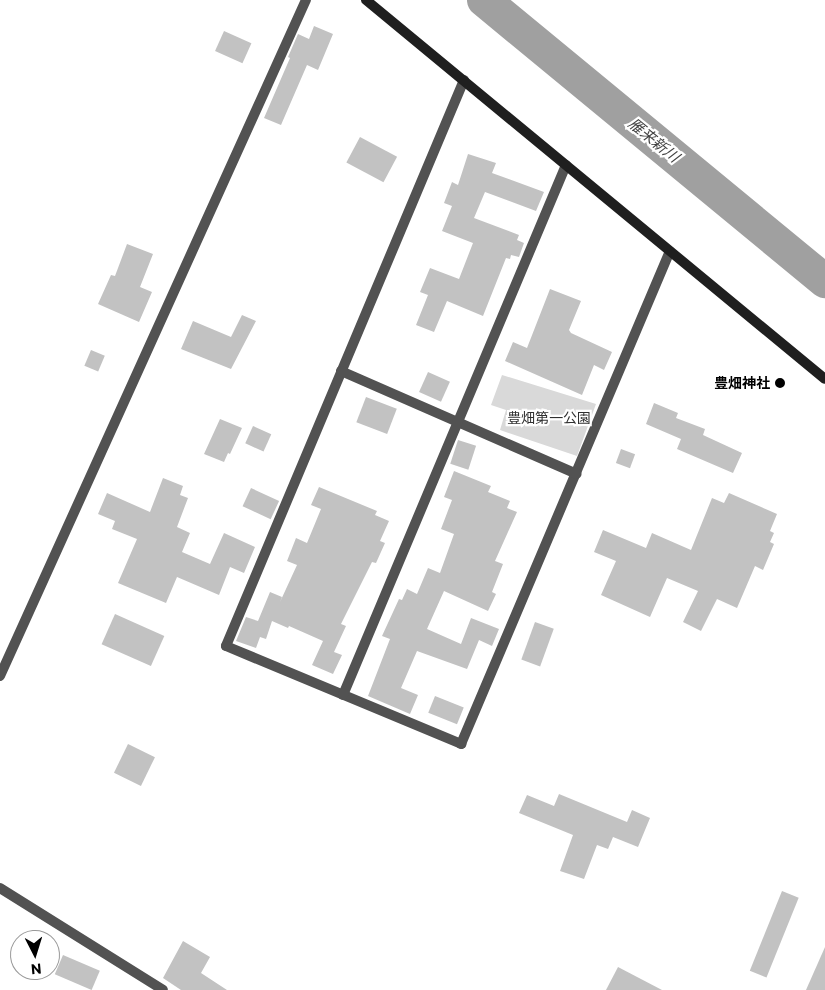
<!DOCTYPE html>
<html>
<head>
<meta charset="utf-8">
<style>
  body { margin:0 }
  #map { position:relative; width:825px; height:990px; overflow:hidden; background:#fff; font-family:Commissioner,"Noto Sans JP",sans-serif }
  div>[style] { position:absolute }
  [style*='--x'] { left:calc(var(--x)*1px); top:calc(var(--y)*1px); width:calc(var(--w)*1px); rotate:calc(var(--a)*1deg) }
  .green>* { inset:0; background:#d9d9d9 }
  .river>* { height:34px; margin:-17px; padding:0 17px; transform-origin:17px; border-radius:17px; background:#a0a0a0 }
  .building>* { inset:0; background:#c2c2c2; transform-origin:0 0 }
  .street>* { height:10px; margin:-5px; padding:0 5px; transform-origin:5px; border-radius:5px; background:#525252 }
  .secondary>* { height:10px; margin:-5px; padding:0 5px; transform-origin:5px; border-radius:5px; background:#1f1f1f }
  .dots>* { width:14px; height:14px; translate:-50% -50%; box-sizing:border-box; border:2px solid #fff; border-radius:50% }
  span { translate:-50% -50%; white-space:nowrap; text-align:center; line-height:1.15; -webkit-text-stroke:4.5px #fff; paint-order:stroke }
  .poi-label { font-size:14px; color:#000; font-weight:700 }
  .right { translate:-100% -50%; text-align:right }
  .park-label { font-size:14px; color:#303030 }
  .water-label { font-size:15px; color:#414141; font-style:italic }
  .north { position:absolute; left:10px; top:930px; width:50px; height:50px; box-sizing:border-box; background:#fff; border:1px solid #999; border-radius:50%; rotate:175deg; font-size:14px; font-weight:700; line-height:20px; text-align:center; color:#000 }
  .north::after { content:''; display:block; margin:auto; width:18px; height:22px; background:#000; clip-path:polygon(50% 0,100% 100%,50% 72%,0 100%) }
</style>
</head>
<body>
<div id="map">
  <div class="green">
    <div style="clip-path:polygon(502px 375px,596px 404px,577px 456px,500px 430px,506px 410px,491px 405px)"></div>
  </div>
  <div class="river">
    <div style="--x:484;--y:0;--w:442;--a:39.5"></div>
  </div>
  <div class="building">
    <div style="clip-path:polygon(314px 26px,333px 34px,318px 70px,307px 65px,281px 125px,264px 118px,290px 58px,288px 57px,298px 34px,309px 39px)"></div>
    <div style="left:224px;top:31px;width:30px;height:22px;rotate:24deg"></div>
    <div style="left:360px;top:137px;width:42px;height:29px;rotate:28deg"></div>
    <div style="clip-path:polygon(468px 154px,496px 163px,492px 173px,544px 192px,536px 211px,485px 192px,474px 218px,519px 235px,517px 240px,524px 243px,519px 257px,511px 255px,510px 259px,506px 258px,483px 316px,447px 301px,434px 332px,416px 325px,428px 295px,420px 292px,430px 268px,459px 279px,473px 243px,442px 231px,452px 206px,444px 203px,452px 182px,458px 185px)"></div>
    <div style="clip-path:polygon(127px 244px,153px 254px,140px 287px,152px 292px,139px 322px,98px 304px,111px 275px,115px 276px)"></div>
    <div style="clip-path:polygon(550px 289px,581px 301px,569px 330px,571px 333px,612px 352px,604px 370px,594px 365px,582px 395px,505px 361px,513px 342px,527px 348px)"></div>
    <div style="clip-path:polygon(242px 315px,256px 321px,231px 369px,181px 349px,193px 321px,231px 337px)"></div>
    <div style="left:91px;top:350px;width:15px;height:17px;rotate:23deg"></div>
    <div style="left:428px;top:372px;width:24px;height:22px;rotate:24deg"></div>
    <div style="left:366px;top:397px;width:33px;height:27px;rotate:21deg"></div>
    <div style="clip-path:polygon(654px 403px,678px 413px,676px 418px,705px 429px,703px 435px,742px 453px,733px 473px,677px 449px,681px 439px,646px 424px)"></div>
    <div style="clip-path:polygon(220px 419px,242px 428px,230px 454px,228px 453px,224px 462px,204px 454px)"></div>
    <div style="left:253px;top:426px;width:20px;height:19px;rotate:24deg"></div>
    <div style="left:458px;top:440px;width:19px;height:25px;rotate:18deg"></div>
    <div style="left:621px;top:449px;width:15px;height:15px;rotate:20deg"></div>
    <div style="clip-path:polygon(454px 471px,491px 486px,488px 492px,510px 501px,507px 508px,517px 512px,495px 561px,503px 564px,492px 592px,496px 594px,488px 611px,444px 591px,427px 629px,461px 644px,471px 618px,499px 629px,492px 646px,479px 640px,467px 669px,417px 651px,401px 688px,418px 695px,410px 714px,368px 696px,390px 639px,382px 636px,399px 599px,402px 600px,407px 589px,417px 594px,428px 568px,440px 573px,454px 534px,441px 529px,452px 500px,444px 497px)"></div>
    <div style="clip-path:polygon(163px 478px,183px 486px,180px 495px,188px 498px,177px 527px,190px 533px,182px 552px,210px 564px,224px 533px,255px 547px,244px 573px,230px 567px,219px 595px,177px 577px,166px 603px,118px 583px,137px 539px,112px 529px,115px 521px,98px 514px,107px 493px,150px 512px)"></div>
    <div style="clip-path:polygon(319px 487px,377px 511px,375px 515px,389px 521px,380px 541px,385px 543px,376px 563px,372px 562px,341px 624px,346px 626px,334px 652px,342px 655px,333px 674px,312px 665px,323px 641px,289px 626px,288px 628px,272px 621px,266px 639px,260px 637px,256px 648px,236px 641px,246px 617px,258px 621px,270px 592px,282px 597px,280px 602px,297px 565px,287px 561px,296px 538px,307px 543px,321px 509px,311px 505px)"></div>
    <div style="left:251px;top:488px;width:31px;height:20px;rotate:25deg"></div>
    <div style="clip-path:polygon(729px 493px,777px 514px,770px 531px,774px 533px,770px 542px,774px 544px,763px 570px,755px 566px,737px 608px,717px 599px,701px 631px,683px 622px,698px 591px,667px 578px,650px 617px,601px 595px,616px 561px,594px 552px,603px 530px,646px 548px,652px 533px,691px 550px,712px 498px,724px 503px)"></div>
    <div style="left:115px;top:614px;width:54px;height:33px;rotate:24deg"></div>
    <div style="left:535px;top:622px;width:20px;height:40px;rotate:20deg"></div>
    <div style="left:435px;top:696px;width:31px;height:18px;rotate:22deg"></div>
    <div style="left:128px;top:744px;width:30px;height:32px;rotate:26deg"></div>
    <div style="clip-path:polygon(559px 794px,627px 822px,632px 810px,650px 818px,638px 847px,613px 837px,608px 849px,597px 845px,584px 879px,560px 871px,573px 835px,519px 813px,527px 795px,554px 806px)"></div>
    <div style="left:782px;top:891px;width:18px;height:86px;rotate:22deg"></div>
    <div style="clip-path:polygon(183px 941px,210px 957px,201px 973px,227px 990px,181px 990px,163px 978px)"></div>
    <div style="clip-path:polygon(825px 947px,825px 990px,806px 990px)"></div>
    <div style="left:63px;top:955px;width:40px;height:21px;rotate:23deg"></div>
    <div style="clip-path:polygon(618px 967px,662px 990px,606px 990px)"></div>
  </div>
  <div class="street">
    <div style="--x:464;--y:80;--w:614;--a:112.81"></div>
    <div style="--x:226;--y:646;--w:255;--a:22.6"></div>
    <div style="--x:461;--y:744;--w:535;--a:-67.03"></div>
    <div style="--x:341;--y:371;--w:257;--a:23.6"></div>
    <div style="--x:0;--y:676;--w:742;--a:-65.65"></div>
    <div style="--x:343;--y:695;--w:575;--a:-67.18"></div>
    <div style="--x:0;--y:888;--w:192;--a:32"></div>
  </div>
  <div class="secondary">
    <div style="--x:366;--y:0;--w:595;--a:39.55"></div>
  </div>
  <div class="dots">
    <div style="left:780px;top:383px;background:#000"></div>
  </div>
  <div class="poi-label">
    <span class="right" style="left:770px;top:383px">豊畑神社</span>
  </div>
  <div class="park-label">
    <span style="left:549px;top:418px">豊畑第一公園</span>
  </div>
  <div class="water-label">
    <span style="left:654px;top:140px;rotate:39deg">雁来新川</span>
  </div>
  <div class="north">N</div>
</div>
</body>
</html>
